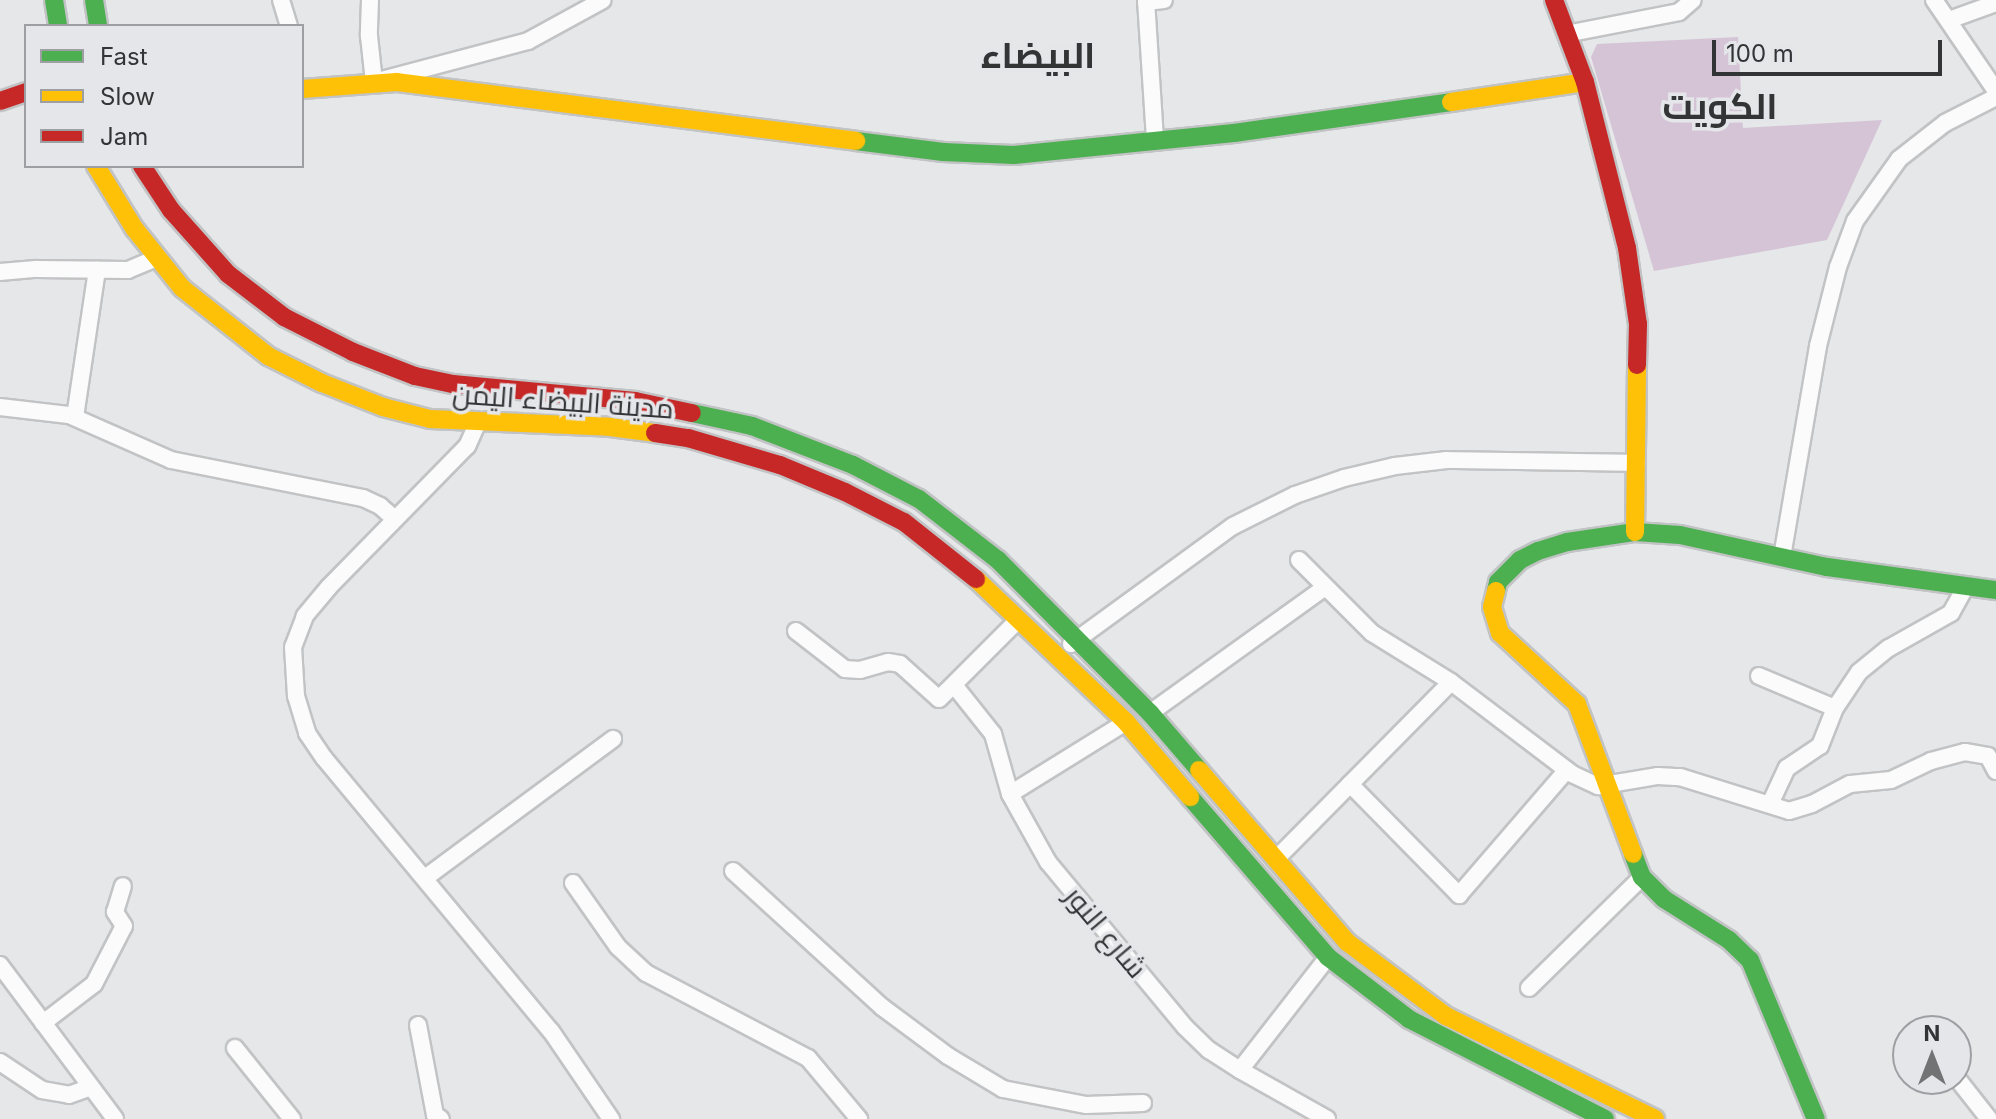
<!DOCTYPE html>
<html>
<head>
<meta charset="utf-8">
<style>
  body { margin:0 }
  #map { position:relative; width:1996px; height:1119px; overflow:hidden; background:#e5e7e9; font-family:Inter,Cairo,sans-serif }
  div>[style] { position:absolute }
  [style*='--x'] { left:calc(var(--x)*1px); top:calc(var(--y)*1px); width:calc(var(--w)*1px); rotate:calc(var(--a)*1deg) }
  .green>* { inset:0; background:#d5c4d6 }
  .roads { filter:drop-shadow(2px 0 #c2c3c4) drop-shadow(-2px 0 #c2c3c4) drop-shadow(0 2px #c2c3c4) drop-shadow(0 -2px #c2c3c4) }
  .street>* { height:16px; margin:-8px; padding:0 8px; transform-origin:8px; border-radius:8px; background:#fbfbfc }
  .fast>* { height:18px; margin:-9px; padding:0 9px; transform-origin:9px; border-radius:9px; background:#4caf50 }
  .slow>* { height:18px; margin:-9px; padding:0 9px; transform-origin:9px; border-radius:9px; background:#ffc107 }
  .jam>* { height:18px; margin:-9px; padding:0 9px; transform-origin:9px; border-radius:9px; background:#c62828 }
  span { translate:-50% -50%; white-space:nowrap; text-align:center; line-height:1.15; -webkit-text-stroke:7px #e4e6ea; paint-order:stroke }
  .street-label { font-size:28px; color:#333435 }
  .district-label { font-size:36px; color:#333435; font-weight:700 }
  .legend { position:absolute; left:24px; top:24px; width:280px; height:144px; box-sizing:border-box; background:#e4e6ea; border:2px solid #9d9fa2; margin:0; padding:10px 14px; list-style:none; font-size:24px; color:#333435 }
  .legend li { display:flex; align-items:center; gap:16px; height:40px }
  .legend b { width:40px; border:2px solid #9d9fa2 }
  .north { position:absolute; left:1892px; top:1015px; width:80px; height:80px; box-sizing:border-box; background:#e4e6ea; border:2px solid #9d9fa2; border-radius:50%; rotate:0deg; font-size:22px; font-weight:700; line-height:32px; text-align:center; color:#333435 }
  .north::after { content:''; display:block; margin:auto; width:28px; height:36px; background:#717374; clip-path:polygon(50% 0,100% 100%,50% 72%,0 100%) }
  .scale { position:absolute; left:1712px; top:40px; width:230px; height:36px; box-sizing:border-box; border:4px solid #333435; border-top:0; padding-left:10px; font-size:24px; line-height:28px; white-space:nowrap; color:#333435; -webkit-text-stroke:6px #e4e6ea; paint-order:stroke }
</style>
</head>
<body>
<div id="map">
  <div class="green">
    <div style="clip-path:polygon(1738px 37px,1743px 128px,1882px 120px,1827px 240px,1654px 271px,1591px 57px,1597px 44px)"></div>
  </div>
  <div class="roads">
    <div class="street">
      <div style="--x:281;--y:0;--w:27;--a:73"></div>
      <div style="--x:370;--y:0;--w:36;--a:92"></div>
      <div style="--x:369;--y:36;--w:46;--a:83.8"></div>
      <div style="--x:374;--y:82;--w:159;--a:-14.9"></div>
      <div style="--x:528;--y:41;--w:85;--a:-28.7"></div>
      <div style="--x:1146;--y:0;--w:141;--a:86.3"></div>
      <div style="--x:1934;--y:0;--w:110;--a:55.7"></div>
      <div style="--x:1146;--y:2;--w:18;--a:-6"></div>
      <div style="--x:1949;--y:20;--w:50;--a:-19.9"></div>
      <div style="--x:1566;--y:34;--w:115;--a:-11"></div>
      <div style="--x:1679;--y:12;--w:18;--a:-41"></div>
      <div style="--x:0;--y:272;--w:36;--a:-5"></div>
      <div style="--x:36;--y:269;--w:92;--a:0.6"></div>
      <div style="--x:128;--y:270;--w:30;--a:-23"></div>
      <div style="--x:0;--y:407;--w:69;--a:6.6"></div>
      <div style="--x:69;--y:415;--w:111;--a:23.8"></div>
      <div style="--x:171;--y:460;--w:196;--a:11.2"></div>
      <div style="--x:363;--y:498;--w:19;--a:25"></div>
      <div style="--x:380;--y:506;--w:20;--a:41"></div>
      <div style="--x:75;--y:417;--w:149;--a:-81.5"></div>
      <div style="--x:477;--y:424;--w:24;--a:114"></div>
      <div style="--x:467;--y:446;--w:197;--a:134.4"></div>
      <div style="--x:329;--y:587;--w:38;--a:130"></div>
      <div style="--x:305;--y:616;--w:33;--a:111"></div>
      <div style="--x:293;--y:647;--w:49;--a:86.5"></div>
      <div style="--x:296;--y:696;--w:39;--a:73"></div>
      <div style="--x:307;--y:733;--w:30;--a:56"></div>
      <div style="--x:324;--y:758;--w:355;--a:50.3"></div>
      <div style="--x:551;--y:1031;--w:107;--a:55.7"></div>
      <div style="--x:1782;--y:557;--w:214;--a:-80.3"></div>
      <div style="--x:1818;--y:346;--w:81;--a:-75.8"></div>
      <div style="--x:1838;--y:267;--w:49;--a:-69.7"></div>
      <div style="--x:1855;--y:221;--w:76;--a:-54.6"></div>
      <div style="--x:1899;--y:159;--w:58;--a:-38"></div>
      <div style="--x:1945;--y:123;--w:57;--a:-27"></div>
      <div style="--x:1299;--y:560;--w:103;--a:45"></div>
      <div style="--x:1372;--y:633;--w:93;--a:31.8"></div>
      <div style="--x:1451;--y:682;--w:152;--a:37.2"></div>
      <div style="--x:1572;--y:774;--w:29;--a:25"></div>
      <div style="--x:1598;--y:786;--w:61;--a:-9.5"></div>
      <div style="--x:1658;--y:776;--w:22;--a:3"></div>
      <div style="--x:1680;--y:777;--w:114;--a:17.3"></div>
      <div style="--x:1789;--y:811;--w:24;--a:-17"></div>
      <div style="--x:1812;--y:804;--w:43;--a:-27.8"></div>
      <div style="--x:1850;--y:784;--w:41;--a:-5.6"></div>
      <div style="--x:1891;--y:780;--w:44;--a:-25.4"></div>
      <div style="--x:1931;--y:761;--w:35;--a:-15"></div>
      <div style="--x:1965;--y:752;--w:23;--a:10"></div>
      <div style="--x:1988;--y:756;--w:17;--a:62"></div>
      <div style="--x:796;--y:631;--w:62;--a:37.8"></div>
      <div style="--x:845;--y:669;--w:15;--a:4"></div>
      <div style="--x:860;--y:670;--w:29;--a:-16"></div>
      <div style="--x:888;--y:662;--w:12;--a:9"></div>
      <div style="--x:900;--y:664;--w:52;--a:41.9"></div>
      <div style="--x:939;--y:699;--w:110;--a:-45"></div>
      <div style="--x:1071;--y:644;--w:200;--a:-36.1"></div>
      <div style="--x:1233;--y:526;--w:69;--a:-26.6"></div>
      <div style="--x:1295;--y:495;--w:52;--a:-19.1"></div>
      <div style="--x:1344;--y:478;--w:52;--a:-13.2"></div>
      <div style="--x:1395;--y:466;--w:52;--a:-6.6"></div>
      <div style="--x:1447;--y:460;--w:190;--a:0.9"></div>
      <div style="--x:1759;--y:676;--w:82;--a:22.8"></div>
      <div style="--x:954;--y:685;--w:63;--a:51.5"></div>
      <div style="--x:993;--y:734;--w:62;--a:74.2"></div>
      <div style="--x:1010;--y:794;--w:78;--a:60.8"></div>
      <div style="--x:1048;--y:862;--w:214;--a:50.3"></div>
      <div style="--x:1185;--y:1027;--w:33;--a:44"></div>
      <div style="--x:1209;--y:1050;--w:37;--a:33"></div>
      <div style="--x:1240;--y:1070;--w:100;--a:29.4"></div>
      <div style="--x:1150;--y:713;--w:214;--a:-35.7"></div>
      <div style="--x:1350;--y:784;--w:156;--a:45.5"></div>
      <div style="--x:1459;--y:895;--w:165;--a:-49.2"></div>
      <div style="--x:1010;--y:794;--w:137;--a:-31.8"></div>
      <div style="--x:1770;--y:804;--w:40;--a:-65"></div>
      <div style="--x:1787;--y:768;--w:40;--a:-34"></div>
      <div style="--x:1820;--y:746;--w:41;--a:-68.5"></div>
      <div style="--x:1835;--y:708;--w:43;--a:-56.3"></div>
      <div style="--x:1859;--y:672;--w:38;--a:-39"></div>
      <div style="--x:1889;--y:648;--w:71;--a:-29.4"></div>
      <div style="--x:1951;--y:613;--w:29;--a:-61"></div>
      <div style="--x:1277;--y:858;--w:247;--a:-45.3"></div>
      <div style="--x:733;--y:871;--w:202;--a:42.4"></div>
      <div style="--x:882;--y:1007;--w:82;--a:36.6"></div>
      <div style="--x:948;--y:1056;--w:64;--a:31"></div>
      <div style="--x:1003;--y:1089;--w:85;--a:10.9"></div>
      <div style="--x:1086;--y:1105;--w:57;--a:-2"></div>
      <div style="--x:425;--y:878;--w:234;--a:-36.5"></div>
      <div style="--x:573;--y:883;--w:78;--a:54.9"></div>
      <div style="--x:618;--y:947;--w:38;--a:43"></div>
      <div style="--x:646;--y:973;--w:183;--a:27.7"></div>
      <div style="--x:808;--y:1058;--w:80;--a:50.1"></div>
      <div style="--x:0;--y:965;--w:192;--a:53.2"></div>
      <div style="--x:1529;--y:988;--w:158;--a:-44.5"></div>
      <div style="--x:43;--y:1023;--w:64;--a:-37.4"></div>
      <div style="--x:94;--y:984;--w:65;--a:-62.7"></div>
      <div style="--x:124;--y:926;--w:17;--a:-123"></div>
      <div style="--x:115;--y:912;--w:27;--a:-73"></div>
      <div style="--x:418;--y:1025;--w:92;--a:79.3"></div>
      <div style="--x:435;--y:1115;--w:7;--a:34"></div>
      <div style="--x:235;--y:1048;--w:91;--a:51.2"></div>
      <div style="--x:0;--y:1062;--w:50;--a:33.7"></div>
      <div style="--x:42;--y:1090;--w:27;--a:10"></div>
      <div style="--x:69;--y:1095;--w:23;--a:-20"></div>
      <div style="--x:1240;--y:1070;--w:143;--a:-52.1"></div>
      <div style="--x:1956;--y:1077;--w:53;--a:51.8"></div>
    </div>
    <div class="fast">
      <div style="--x:54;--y:0;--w:26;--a:81"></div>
      <div style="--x:94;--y:0;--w:26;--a:81"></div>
      <div style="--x:856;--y:141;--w:88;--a:7.2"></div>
      <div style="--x:943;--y:152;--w:71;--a:2.4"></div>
      <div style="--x:1014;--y:155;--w:221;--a:-5.7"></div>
      <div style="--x:1234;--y:133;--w:219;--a:-8.1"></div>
      <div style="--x:692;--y:413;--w:61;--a:12.2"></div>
      <div style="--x:752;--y:426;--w:108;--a:21.1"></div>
      <div style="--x:853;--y:465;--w:74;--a:27.3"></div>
      <div style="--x:919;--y:499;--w:100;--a:37.7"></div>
      <div style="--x:998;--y:560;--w:216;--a:45.2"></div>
      <div style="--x:1150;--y:713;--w:75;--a:49.3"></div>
      <div style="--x:1496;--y:591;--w:9;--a:-77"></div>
      <div style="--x:1498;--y:582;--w:31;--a:-45"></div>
      <div style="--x:1520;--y:560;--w:20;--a:-27"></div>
      <div style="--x:1538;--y:551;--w:30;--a:-17"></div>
      <div style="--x:1567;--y:542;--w:69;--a:-8.4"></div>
      <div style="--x:1635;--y:532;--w:45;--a:3.8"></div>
      <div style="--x:1680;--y:535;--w:150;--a:12.3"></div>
      <div style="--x:1827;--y:567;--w:171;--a:7.8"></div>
      <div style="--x:1190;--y:797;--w:211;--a:49.2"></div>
      <div style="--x:1328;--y:957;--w:102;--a:37.4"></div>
      <div style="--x:1409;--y:1019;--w:220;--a:27"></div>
      <div style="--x:1633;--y:854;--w:25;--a:69"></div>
      <div style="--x:1642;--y:877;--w:31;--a:45"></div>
      <div style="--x:1664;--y:899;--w:77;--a:32.2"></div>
      <div style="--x:1729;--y:940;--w:29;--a:44"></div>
      <div style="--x:1750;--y:960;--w:172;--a:67.5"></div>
    </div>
    <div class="slow">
      <div style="--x:302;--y:89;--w:95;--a:-4.2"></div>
      <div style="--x:397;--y:82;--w:463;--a:7.3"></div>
      <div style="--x:1451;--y:102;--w:135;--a:-8.5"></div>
      <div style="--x:96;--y:166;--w:73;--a:58.5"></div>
      <div style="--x:134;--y:228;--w:77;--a:51.3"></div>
      <div style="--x:182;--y:288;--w:110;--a:38.3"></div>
      <div style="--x:268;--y:356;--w:60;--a:26.6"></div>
      <div style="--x:322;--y:383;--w:66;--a:21.5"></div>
      <div style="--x:383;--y:407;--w:49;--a:14.3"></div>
      <div style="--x:430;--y:419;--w:180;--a:2.5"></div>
      <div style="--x:610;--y:427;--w:45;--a:7.6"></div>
      <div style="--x:1635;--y:532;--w:167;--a:-89.3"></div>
      <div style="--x:976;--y:579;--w:207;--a:43.6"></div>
      <div style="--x:1126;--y:722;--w:99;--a:49.5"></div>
      <div style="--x:1496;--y:591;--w:16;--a:104"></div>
      <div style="--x:1492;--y:607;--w:27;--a:73"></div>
      <div style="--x:1500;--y:633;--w:105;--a:42.7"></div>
      <div style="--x:1577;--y:704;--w:160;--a:69.5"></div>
      <div style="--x:1199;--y:770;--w:227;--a:49.3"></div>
      <div style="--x:1347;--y:942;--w:124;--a:36.8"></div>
      <div style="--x:1446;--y:1016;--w:233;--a:26.2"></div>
    </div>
    <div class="jam">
      <div style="--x:1554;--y:0;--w:88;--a:69.3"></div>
      <div style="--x:1585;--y:82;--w:171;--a:75.8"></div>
      <div style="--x:1627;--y:248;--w:77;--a:81.8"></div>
      <div style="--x:1638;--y:324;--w:41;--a:91.4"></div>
      <div style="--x:0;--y:101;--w:28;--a:-19"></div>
      <div style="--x:142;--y:166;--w:53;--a:56.6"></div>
      <div style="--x:171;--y:210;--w:86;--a:48.3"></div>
      <div style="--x:228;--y:274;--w:71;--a:37.5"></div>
      <div style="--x:284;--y:317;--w:77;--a:26.9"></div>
      <div style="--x:353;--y:352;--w:66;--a:21.2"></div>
      <div style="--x:415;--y:376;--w:39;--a:12"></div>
      <div style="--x:453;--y:384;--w:183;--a:5.3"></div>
      <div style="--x:635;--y:401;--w:58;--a:11.9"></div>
      <div style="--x:655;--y:433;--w:33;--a:9"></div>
      <div style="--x:688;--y:438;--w:96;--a:16.4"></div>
      <div style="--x:780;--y:465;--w:70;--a:22.6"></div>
      <div style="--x:845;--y:492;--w:66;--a:27"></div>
      <div style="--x:904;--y:522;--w:92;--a:38.4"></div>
    </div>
  </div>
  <div class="street-label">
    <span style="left:563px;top:401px;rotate:4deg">مدينة البيضاء اليمن</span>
    <span style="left:1106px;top:932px;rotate:50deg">شارع النور</span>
  </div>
  <div class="district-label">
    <span style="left:1038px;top:56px">البيضاء</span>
    <span style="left:1720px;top:107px">الكويت</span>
  </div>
  <ul class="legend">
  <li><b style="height:10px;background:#4caf50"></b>Fast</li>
  <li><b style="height:10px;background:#ffc107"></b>Slow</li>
  <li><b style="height:10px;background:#c62828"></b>Jam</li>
  </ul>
  <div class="north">N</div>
  <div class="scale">100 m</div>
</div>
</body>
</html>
